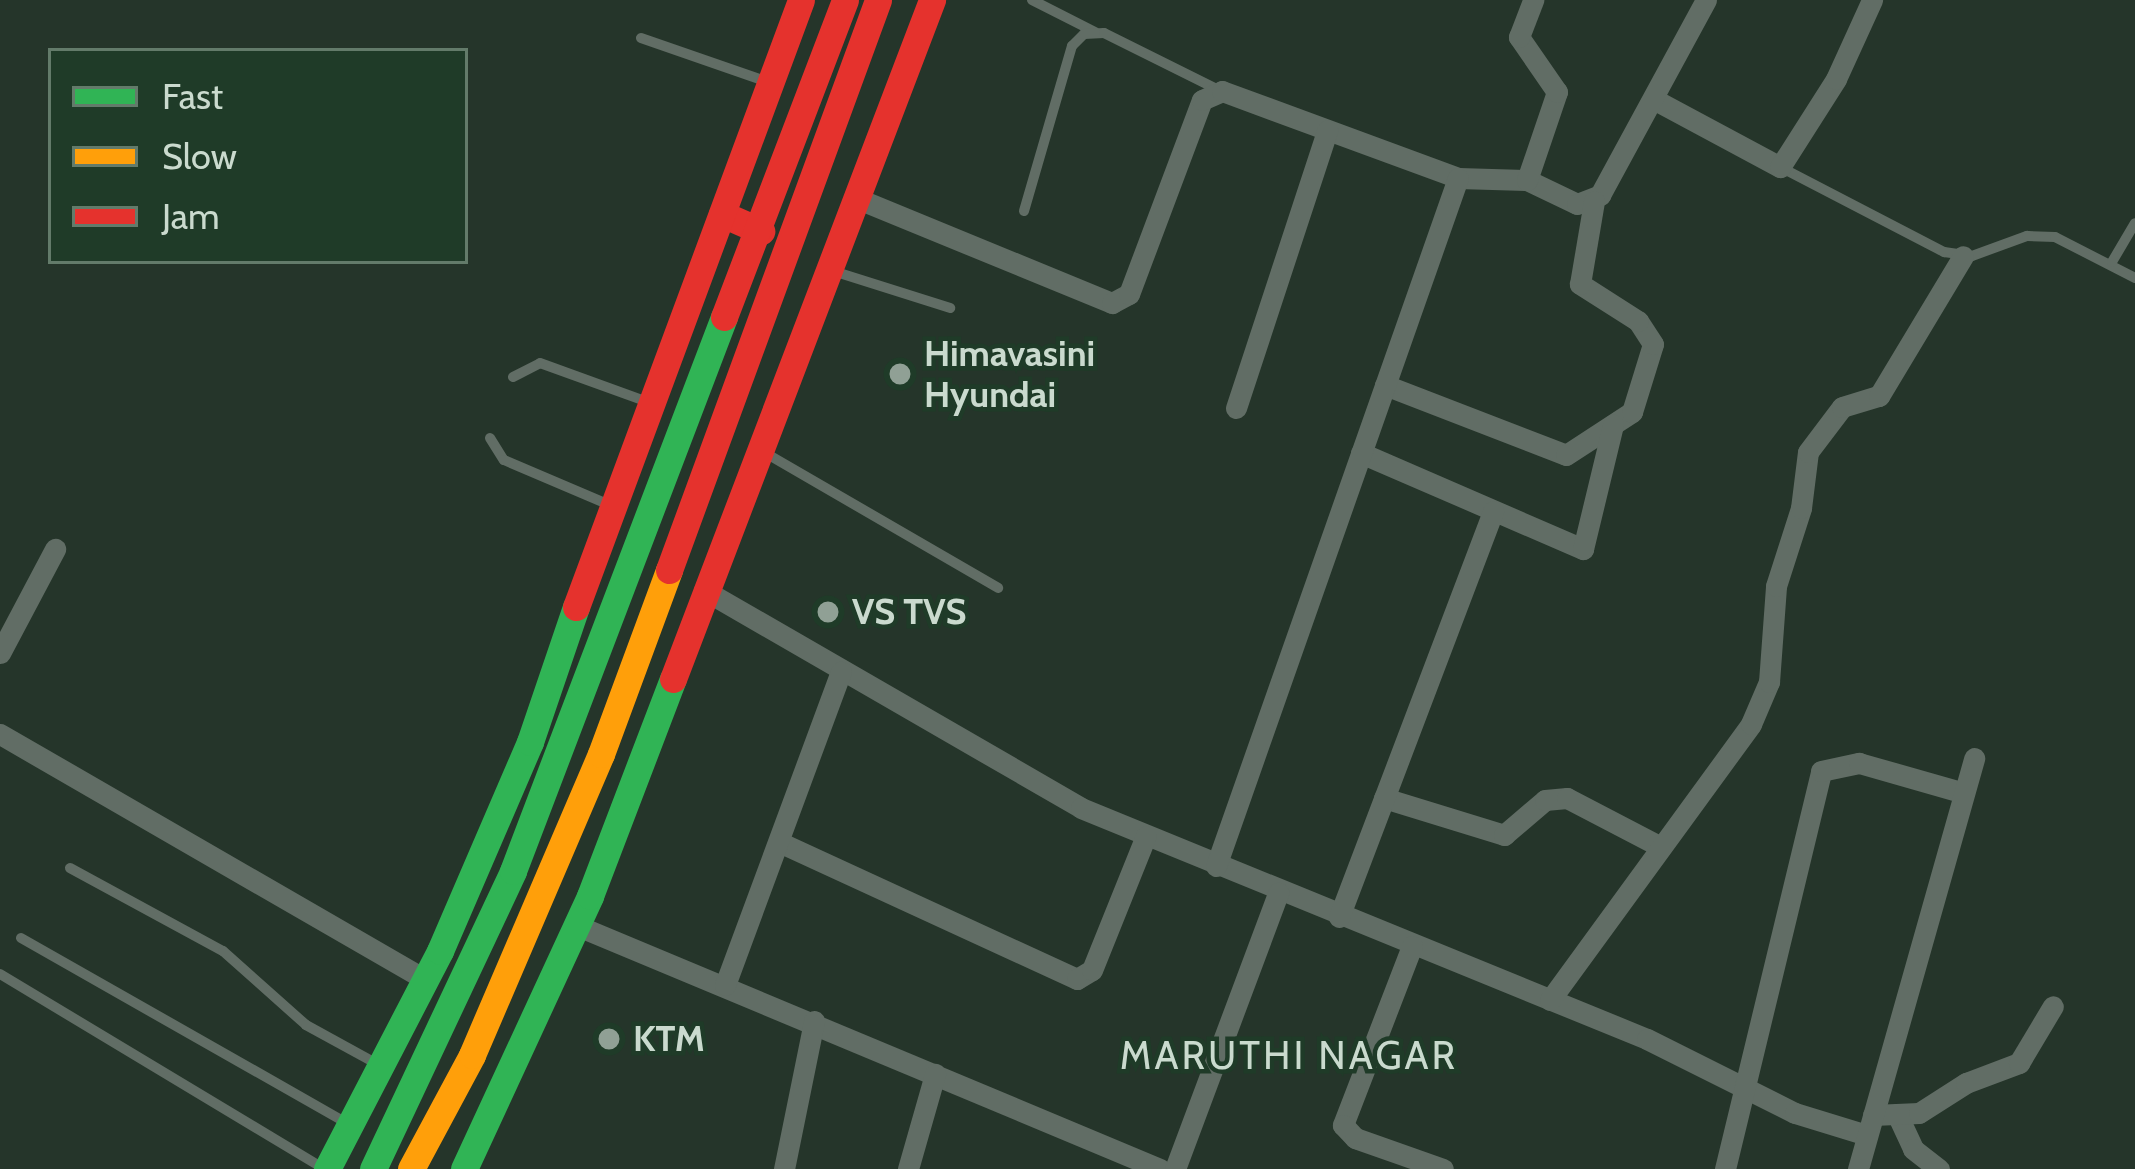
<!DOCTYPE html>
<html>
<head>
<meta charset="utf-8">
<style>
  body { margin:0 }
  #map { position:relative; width:2135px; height:1169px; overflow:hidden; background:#25352a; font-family:Cabin,sans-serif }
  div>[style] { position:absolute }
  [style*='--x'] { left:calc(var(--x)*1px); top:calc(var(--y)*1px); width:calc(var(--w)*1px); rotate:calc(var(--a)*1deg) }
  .lane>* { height:10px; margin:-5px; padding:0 5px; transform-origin:5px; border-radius:5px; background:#616d65 }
  .street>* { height:21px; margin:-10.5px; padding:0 10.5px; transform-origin:10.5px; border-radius:10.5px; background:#616d65 }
  .fast>* { height:27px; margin:-13.5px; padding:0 13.5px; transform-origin:13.5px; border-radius:13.5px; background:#30b455 }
  .slow>* { height:27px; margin:-13.5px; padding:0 13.5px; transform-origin:13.5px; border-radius:13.5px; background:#ff9f0a }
  .jam>* { height:27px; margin:-13.5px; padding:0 13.5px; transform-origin:13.5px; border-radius:13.5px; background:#e5322d }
  .dots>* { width:33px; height:33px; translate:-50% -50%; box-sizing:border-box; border:6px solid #1f3b28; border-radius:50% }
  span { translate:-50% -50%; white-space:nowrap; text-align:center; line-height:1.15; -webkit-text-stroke:9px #1f3b28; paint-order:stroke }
  .poi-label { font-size:36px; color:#cadace; font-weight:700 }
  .left { translate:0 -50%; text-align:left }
  .neighbourhood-label { font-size:39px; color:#cadace; letter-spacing:3px }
  .legend { position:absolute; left:48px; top:48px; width:420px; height:216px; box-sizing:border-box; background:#1f3b28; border:3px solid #637b6a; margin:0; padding:15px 21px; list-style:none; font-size:36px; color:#cadace }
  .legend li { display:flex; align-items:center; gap:24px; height:60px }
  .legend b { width:60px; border:3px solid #637b6a }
</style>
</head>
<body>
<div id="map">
  <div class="lane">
    <div style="--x:1032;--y:0;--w:71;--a:26.9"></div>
    <div style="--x:641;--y:38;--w:134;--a:19.1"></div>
    <div style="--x:1780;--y:167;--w:185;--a:27.4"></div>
    <div style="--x:1944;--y:252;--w:28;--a:8"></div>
    <div style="--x:1972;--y:256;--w:59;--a:-20"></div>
    <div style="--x:2027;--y:236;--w:28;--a:2"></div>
    <div style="--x:2055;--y:237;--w:90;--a:27.1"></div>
    <div style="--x:1024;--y:211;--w:172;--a:-73.8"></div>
    <div style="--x:1072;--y:46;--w:17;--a:-45"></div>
    <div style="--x:1084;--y:34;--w:20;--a:-3"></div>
    <div style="--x:1104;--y:33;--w:128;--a:26.4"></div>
    <div style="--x:2112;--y:262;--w:45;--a:-59.5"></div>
    <div style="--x:833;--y:271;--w:123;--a:17.5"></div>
    <div style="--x:513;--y:377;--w:30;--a:-27"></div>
    <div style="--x:540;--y:363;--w:115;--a:19.9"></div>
    <div style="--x:490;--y:438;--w:26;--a:58"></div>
    <div style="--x:504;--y:460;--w:112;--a:23.1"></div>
    <div style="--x:762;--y:451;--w:273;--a:30.1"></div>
    <div style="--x:70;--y:868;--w:174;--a:28.5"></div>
    <div style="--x:223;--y:951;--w:111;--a:41.7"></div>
    <div style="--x:306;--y:1025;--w:83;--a:28.7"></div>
    <div style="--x:21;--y:938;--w:375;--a:29.6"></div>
    <div style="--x:0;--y:974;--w:378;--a:31"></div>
  </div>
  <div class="street">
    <div style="--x:1657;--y:101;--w:140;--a:28.2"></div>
    <div style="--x:1780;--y:167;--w:104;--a:-57.5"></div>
    <div style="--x:1836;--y:79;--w:87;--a:-65.5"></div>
    <div style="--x:1527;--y:180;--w:55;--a:25.6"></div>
    <div style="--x:1577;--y:204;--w:25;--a:-21"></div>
    <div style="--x:1600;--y:195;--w:222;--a:-61.5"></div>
    <div style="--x:856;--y:198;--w:277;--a:22.3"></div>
    <div style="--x:1112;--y:303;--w:19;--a:-28"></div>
    <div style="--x:1129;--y:294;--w:207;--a:-69.4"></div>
    <div style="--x:1202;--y:100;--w:22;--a:-24"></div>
    <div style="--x:1222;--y:91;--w:252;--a:20.2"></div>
    <div style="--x:1458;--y:178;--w:69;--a:1.7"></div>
    <div style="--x:1527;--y:180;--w:93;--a:-71.2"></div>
    <div style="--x:1557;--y:92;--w:67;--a:-124.6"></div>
    <div style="--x:1519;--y:37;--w:40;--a:-69"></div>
    <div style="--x:1385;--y:385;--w:194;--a:21.1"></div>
    <div style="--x:1566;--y:455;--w:79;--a:-33.1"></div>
    <div style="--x:1632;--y:412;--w:71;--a:-72.8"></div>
    <div style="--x:1653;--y:344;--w:27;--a:-123"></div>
    <div style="--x:1638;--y:321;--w:69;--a:-147.5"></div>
    <div style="--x:1580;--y:284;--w:84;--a:-80.4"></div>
    <div style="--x:1236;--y:408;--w:292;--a:-71.8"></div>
    <div style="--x:1361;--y:453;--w:242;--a:23.4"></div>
    <div style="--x:1583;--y:549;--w:128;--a:-76.4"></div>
    <div style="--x:704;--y:590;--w:435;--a:30"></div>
    <div style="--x:1081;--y:808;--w:611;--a:22.2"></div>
    <div style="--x:1647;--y:1039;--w:165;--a:26.6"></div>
    <div style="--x:1795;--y:1113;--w:75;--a:17"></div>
    <div style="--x:0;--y:653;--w:118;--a:-62.1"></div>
    <div style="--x:0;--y:734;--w:492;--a:30"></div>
    <div style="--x:1384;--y:798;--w:126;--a:17.1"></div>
    <div style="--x:1504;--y:835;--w:54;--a:-40.5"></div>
    <div style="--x:1545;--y:800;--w:22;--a:-5"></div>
    <div style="--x:1567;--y:798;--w:106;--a:27.5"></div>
    <div style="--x:779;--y:842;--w:328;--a:24.7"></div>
    <div style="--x:1077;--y:979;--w:17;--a:-31"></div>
    <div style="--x:1092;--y:970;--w:144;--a:-68.1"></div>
    <div style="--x:1216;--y:866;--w:729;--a:-70.62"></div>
    <div style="--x:1339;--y:917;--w:434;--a:-69.2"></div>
    <div style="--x:578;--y:926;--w:631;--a:22.66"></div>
    <div style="--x:1412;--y:946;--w:192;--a:111.1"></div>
    <div style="--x:1343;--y:1125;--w:18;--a:47"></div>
    <div style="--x:1355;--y:1138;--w:93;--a:19.4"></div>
    <div style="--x:725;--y:985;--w:334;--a:-69.7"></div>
    <div style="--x:1550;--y:1000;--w:341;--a:-53.9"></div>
    <div style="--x:1751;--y:724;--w:46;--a:-66.8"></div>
    <div style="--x:1769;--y:682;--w:96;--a:-85.8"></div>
    <div style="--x:1776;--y:586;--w:82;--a:-72.2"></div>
    <div style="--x:1801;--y:508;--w:56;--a:-82.9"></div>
    <div style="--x:1808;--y:452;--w:56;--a:-52.9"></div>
    <div style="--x:1842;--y:407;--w:39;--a:-17"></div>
    <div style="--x:1879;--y:396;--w:163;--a:-59"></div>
    <div style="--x:1897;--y:1114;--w:38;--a:65"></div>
    <div style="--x:1913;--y:1149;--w:33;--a:38"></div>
    <div style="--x:1873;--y:1115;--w:46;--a:-2.5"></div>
    <div style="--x:1919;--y:1113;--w:56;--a:-32.6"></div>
    <div style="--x:1966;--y:1083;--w:57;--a:-20.7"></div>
    <div style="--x:2019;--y:1063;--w:66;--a:-59.2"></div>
    <div style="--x:784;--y:1169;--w:151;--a:-78.5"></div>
    <div style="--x:908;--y:1169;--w:99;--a:-74.1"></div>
    <div style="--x:1175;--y:1169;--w:295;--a:-69.5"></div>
    <div style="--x:1725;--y:1169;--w:409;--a:-76.4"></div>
    <div style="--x:1821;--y:771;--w:39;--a:-12"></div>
    <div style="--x:1859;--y:763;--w:109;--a:15.9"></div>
    <div style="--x:1858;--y:1169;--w:427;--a:-74.2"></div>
  </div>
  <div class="fast">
    <div style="--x:327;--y:1169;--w:246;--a:-62.6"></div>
    <div style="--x:440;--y:951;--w:228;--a:-66.7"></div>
    <div style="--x:530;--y:742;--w:143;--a:-71.2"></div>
    <div style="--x:373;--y:1169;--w:329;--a:-64.8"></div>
    <div style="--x:513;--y:871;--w:593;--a:-69.15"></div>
    <div style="--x:464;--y:1169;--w:301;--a:-65.2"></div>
    <div style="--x:590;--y:896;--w:232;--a:-69.1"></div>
  </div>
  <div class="slow">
    <div style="--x:411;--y:1169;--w:129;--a:-61.8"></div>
    <div style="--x:472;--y:1055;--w:327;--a:-66.8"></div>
    <div style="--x:601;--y:754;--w:196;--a:-69.7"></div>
  </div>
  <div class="jam">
    <div style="--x:722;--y:214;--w:43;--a:23.6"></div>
    <div style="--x:724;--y:317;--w:339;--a:-69.1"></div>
    <div style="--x:669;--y:570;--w:607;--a:-69.86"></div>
    <div style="--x:576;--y:607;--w:647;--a:-69.66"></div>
    <div style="--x:673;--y:679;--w:727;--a:-69.12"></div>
  </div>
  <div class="dots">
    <div style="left:900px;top:374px;background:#90a095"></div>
    <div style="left:828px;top:612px;background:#90a095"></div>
    <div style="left:609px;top:1039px;background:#90a095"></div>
  </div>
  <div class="poi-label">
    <span class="left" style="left:924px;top:374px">Himavasini<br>Hyundai</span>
    <span class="left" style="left:852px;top:612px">VS TVS</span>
    <span class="left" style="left:633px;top:1039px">KTM</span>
  </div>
  <div class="neighbourhood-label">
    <span style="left:1289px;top:1055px">MARUTHI NAGAR</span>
  </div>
  <ul class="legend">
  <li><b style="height:15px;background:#30b455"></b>Fast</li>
  <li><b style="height:15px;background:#ff9f0a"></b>Slow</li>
  <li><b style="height:15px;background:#e5322d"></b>Jam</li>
  </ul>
</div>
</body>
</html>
